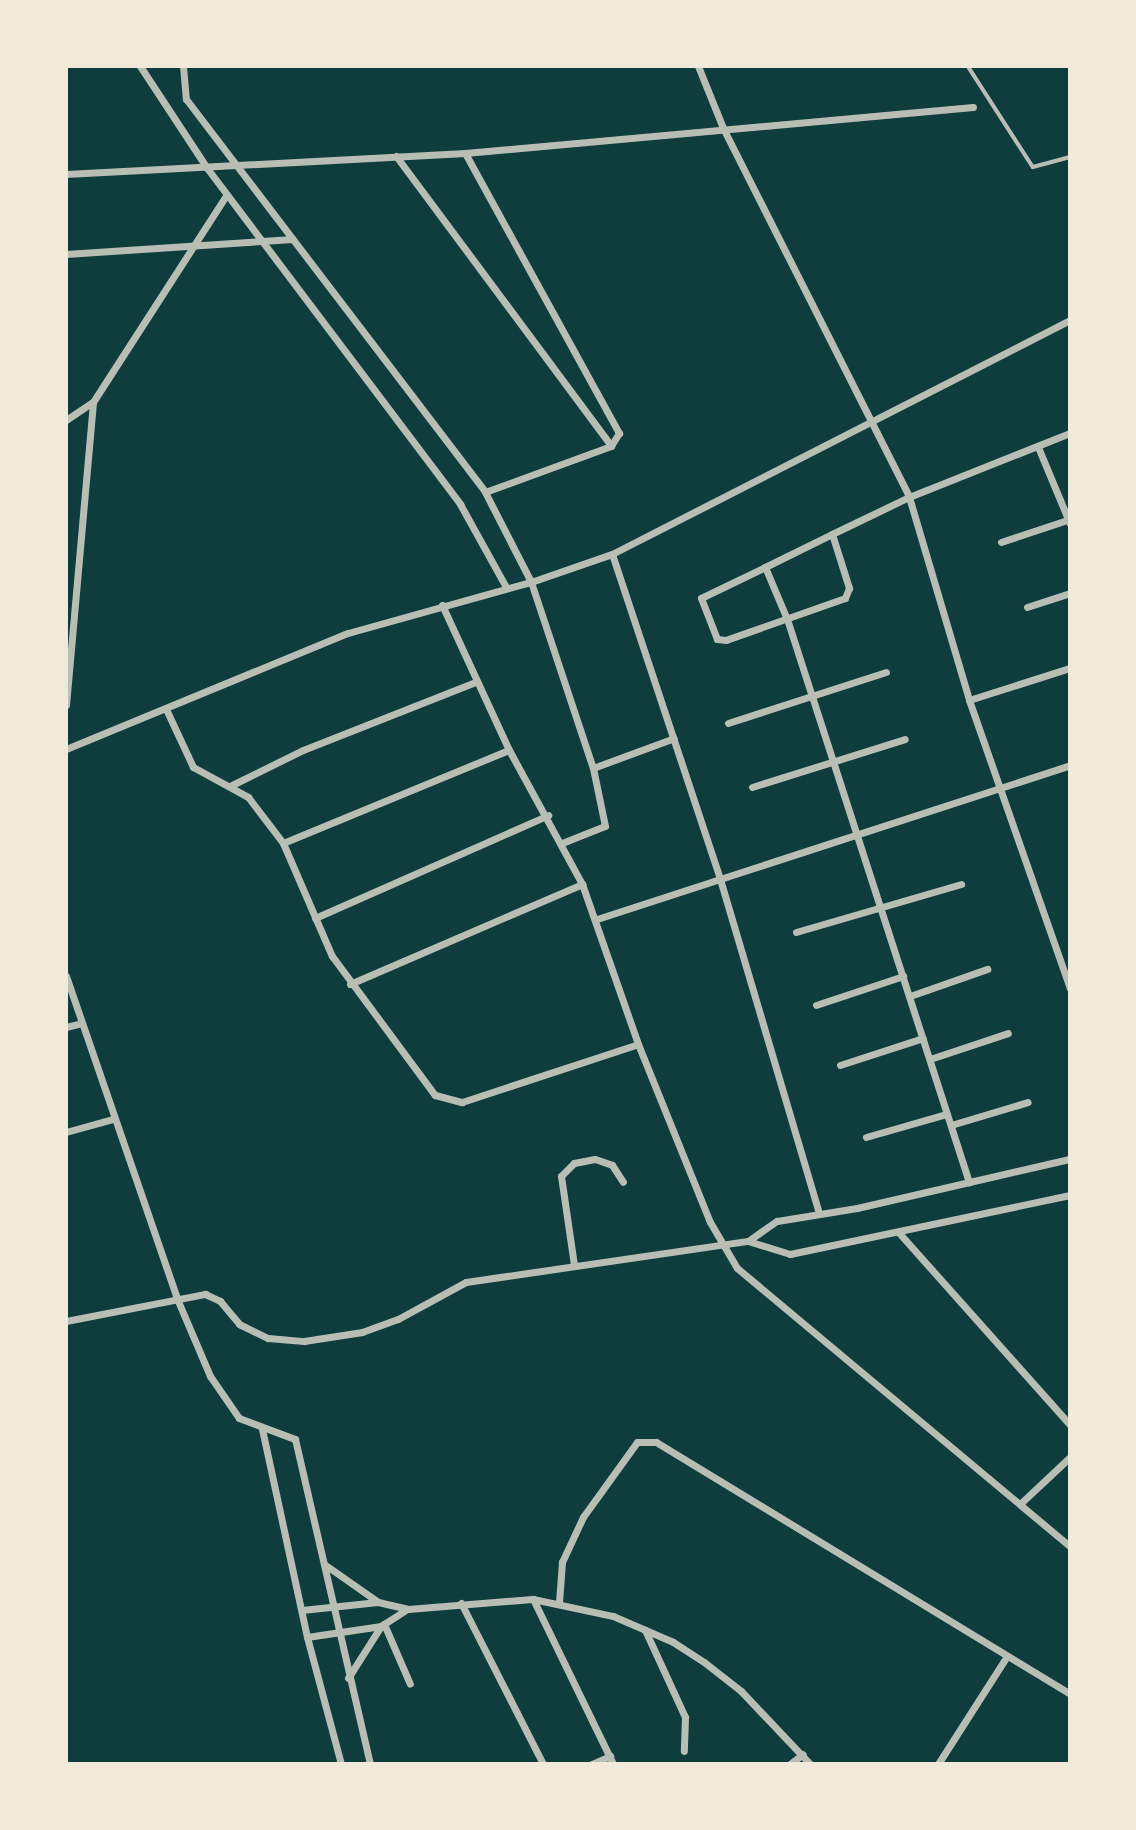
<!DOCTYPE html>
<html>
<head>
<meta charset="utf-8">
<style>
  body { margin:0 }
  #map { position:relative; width:1136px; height:1830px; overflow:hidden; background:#0f3d3e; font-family:Bitter,serif }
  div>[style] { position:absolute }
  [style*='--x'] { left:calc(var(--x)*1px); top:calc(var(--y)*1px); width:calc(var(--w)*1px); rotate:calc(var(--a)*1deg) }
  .service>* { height:3.5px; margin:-1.75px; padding:0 1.75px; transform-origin:1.75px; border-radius:1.75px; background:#b8beb3 }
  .minor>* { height:7px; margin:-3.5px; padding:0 3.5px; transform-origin:3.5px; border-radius:3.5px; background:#b8beb3 }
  span { translate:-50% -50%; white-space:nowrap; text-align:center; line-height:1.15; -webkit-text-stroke:7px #f1e9da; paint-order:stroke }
  .frame { position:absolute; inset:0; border:68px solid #f1e9da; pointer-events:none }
</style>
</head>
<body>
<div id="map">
  <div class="service">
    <div style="--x:968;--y:66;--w:120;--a:57.2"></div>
    <div style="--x:1033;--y:167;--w:38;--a:-15"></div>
  </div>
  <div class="minor">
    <div style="--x:140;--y:66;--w:122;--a:56.7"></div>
    <div style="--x:207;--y:168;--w:421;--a:53"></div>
    <div style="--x:460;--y:504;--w:95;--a:61"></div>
    <div style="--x:183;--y:66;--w:33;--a:85"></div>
    <div style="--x:186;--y:99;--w:494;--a:52.7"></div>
    <div style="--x:485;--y:492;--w:101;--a:62.9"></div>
    <div style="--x:531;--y:582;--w:196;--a:71.6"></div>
    <div style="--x:698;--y:66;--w:67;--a:68"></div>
    <div style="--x:723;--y:128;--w:413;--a:63.2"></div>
    <div style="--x:909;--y:497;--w:173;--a:-21.7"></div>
    <div style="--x:465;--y:153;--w:320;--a:61.2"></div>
    <div style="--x:619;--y:433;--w:15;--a:122"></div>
    <div style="--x:611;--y:446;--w:134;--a:159.9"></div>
    <div style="--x:396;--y:156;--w:361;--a:53.4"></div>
    <div style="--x:66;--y:174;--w:400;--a:-3"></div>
    <div style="--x:465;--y:153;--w:510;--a:-5.17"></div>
    <div style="--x:66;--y:254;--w:227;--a:-3.8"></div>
    <div style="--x:66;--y:420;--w:32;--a:-34"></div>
    <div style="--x:93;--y:402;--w:247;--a:-57.2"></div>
    <div style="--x:1038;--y:447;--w:83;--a:67.4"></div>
    <div style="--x:832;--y:534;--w:57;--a:72.5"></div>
    <div style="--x:849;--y:588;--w:11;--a:112"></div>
    <div style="--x:845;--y:598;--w:126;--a:160.6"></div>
    <div style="--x:726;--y:640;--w:9;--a:-174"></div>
    <div style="--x:717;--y:639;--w:44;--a:-111.3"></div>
    <div style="--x:701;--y:598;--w:71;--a:-25.8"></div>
    <div style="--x:765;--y:567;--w:75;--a:-26.2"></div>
    <div style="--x:832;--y:534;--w:85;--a:-25.7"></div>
    <div style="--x:909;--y:497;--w:212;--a:73.5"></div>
    <div style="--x:969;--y:700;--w:306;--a:70.7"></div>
    <div style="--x:1001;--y:542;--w:73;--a:-18.4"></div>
    <div style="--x:612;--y:554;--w:342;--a:71.6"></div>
    <div style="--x:720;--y:879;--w:349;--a:73.5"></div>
    <div style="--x:765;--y:567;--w:56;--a:67.1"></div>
    <div style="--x:787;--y:619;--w:592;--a:72.09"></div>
    <div style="--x:442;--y:605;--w:160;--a:65.2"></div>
    <div style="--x:509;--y:750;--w:153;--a:61.4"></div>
    <div style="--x:582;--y:884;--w:170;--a:70.7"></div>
    <div style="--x:638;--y:1044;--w:192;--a:68"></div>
    <div style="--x:710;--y:1222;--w:53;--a:59.6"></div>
    <div style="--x:737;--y:1268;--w:434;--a:39.9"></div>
    <div style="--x:1027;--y:607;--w:45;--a:-18"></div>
    <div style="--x:969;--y:700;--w:106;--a:-17.6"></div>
    <div style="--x:66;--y:705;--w:304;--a:-84.9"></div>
    <div style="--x:166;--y:709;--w:64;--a:65"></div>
    <div style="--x:193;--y:767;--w:63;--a:28.6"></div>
    <div style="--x:248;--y:797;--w:58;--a:52.7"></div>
    <div style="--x:283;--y:843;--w:123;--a:66.6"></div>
    <div style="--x:332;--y:956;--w:173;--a:53.5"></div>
    <div style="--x:435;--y:1095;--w:28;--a:15"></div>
    <div style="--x:462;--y:1102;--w:185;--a:-18.2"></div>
    <div style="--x:728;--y:723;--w:166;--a:-17.9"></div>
    <div style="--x:66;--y:749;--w:305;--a:-22.4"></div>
    <div style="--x:348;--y:633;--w:190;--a:-15.6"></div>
    <div style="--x:531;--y:582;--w:86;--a:-19.1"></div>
    <div style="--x:612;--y:554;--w:514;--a:-27.06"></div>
    <div style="--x:230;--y:786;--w:81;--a:-26.3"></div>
    <div style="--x:303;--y:750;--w:186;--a:-21.5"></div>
    <div style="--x:752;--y:787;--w:160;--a:-17.4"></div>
    <div style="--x:283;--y:843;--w:244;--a:-22.4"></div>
    <div style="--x:562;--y:843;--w:46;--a:-21.6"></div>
    <div style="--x:605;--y:826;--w:59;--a:-101.7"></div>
    <div style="--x:593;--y:768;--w:86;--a:-20.3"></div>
    <div style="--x:315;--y:918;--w:255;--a:-23.8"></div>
    <div style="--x:597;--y:919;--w:497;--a:-18"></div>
    <div style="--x:796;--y:932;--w:172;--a:-16.2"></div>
    <div style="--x:66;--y:976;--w:344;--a:71"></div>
    <div style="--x:178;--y:1301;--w:82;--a:66.9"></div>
    <div style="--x:210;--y:1376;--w:51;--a:55.4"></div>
    <div style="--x:239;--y:1418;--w:60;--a:20.6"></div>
    <div style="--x:295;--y:1439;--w:334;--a:77"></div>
    <div style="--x:350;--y:984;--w:253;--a:-23.3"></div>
    <div style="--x:910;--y:996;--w:82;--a:-19.3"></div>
    <div style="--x:816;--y:1005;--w:92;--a:-18.4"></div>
    <div style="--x:66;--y:1027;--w:16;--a:-14"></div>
    <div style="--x:930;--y:1059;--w:82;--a:-18.4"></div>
    <div style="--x:840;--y:1065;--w:87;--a:-18"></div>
    <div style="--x:951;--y:1125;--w:80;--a:-16.6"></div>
    <div style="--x:66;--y:1132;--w:49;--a:-15.5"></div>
    <div style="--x:866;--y:1137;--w:84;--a:-15.9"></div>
    <div style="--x:900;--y:1234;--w:256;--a:48.3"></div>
    <div style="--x:748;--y:1241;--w:44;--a:17.2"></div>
    <div style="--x:790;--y:1254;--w:286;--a:-11.9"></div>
    <div style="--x:574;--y:1265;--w:90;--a:-98.3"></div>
    <div style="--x:561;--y:1176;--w:18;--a:-45"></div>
    <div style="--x:574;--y:1163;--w:21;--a:-11"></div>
    <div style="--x:595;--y:1159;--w:18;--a:19"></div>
    <div style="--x:612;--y:1165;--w:20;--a:57"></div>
    <div style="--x:66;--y:1321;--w:142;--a:-11"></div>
    <div style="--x:205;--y:1294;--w:17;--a:25"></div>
    <div style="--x:220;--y:1301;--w:30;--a:50"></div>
    <div style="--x:239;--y:1324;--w:32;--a:26"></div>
    <div style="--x:268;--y:1338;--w:36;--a:5"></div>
    <div style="--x:304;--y:1341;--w:59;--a:-8.8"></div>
    <div style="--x:362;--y:1332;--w:38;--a:-20"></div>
    <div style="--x:398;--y:1319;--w:77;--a:-28.6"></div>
    <div style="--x:466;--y:1282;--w:285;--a:-8.3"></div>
    <div style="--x:748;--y:1241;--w:35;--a:-35"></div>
    <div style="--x:777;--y:1221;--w:81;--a:-9.2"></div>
    <div style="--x:857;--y:1208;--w:219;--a:-13"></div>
    <div style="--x:262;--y:1429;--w:213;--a:77.8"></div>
    <div style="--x:307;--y:1637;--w:131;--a:75"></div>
    <div style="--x:1021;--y:1503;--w:67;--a:-43.2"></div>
    <div style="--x:324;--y:1564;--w:66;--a:35.1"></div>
    <div style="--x:378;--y:1602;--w:31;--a:13"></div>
    <div style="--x:408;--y:1609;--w:125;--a:-4.6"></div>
    <div style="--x:533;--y:1599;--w:82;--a:12"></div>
    <div style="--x:613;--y:1616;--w:65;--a:23.4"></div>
    <div style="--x:673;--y:1642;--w:37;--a:33"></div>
    <div style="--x:704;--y:1662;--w:47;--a:38.1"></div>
    <div style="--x:741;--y:1691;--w:100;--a:46.6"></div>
    <div style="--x:533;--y:1599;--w:183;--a:64.1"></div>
    <div style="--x:559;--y:1602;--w:40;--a:-85.7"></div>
    <div style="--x:562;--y:1562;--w:50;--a:-65"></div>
    <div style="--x:583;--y:1517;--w:92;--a:-54.2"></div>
    <div style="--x:637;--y:1442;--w:19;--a:0"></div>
    <div style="--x:656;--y:1442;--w:485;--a:31.3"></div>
    <div style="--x:461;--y:1603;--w:181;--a:63"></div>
    <div style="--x:302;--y:1610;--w:76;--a:-6"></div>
    <div style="--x:384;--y:1624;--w:65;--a:66.6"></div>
    <div style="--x:645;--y:1630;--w:96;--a:65.3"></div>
    <div style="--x:685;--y:1717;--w:34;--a:92"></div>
    <div style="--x:307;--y:1637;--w:75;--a:-8.5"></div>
    <div style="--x:348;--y:1678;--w:62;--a:-57.6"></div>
    <div style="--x:381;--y:1626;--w:31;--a:-33"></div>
    <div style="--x:592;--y:1764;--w:20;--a:-24"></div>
    <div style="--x:790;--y:1764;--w:16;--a:-38"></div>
    <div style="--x:938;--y:1764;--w:128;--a:-57.4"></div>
  </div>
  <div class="frame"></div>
</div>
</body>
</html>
